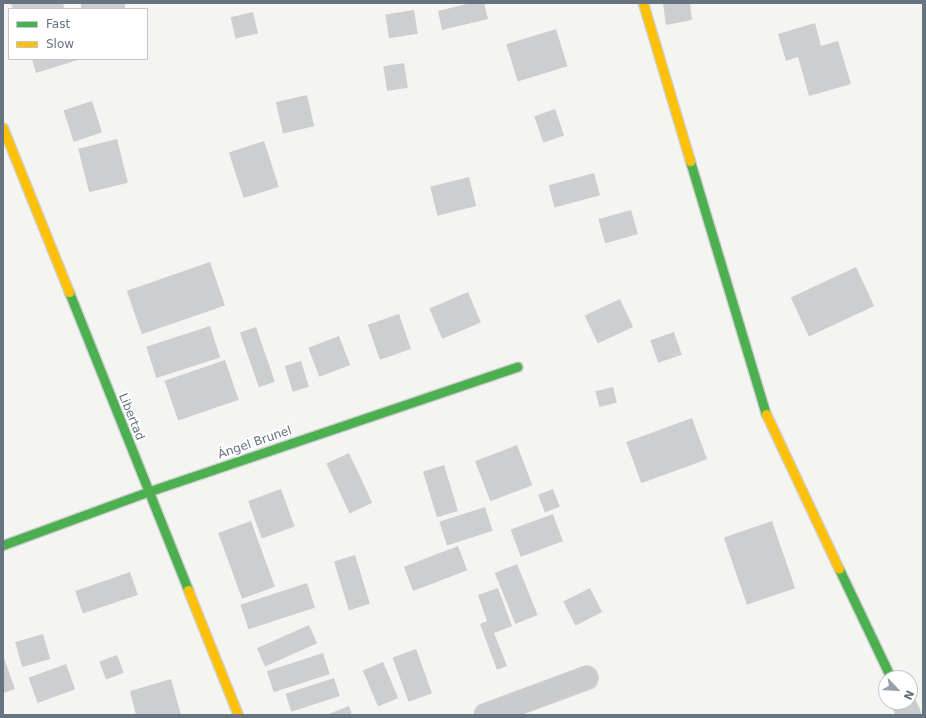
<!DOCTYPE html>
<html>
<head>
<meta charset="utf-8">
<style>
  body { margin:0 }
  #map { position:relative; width:926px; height:718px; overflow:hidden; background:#f4f4f3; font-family:"DejaVu Sans",sans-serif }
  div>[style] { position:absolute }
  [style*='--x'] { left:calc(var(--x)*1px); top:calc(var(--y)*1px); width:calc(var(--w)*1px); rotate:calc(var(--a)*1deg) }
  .building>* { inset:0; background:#cdcecf; transform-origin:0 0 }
  .roads { filter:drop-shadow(1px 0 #d0d0d1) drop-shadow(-1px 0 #d0d0d1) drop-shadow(0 1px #d0d0d1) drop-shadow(0 -1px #d0d0d1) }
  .street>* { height:22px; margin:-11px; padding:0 11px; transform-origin:11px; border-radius:11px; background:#cacbcc }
  .fast>* { height:9px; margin:-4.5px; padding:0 4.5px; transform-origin:4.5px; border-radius:4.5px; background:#4caf50 }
  .slow>* { height:9px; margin:-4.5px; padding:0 4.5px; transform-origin:4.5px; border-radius:4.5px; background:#ffc107 }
  span { translate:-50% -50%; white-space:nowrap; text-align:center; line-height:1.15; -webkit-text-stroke:4px #fff; paint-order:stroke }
  .street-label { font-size:12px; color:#667381 }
  .frame { position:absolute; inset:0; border:4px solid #667381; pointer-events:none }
  .legend { position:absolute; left:8px; top:8px; width:140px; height:52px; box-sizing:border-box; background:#fff; border:1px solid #c2c7cd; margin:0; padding:5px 7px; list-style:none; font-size:12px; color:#667381 }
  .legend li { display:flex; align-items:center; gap:8px; height:20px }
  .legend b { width:20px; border:1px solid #c2c7cd }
  .north { position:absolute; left:878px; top:670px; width:40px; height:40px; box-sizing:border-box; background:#fff; border:1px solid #c2c7cd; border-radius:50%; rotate:115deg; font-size:11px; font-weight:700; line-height:16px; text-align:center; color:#667381 }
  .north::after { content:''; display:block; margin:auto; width:14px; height:18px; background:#98a0a9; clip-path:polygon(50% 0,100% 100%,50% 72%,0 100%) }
</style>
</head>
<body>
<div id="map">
  <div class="building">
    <div style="clip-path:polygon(11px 3px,63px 3px,64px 8px,13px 9px)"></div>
    <div style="left:81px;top:3px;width:44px;height:6px"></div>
    <div style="clip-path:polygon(471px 3px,484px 3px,488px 19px,442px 30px,438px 11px)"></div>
    <div style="clip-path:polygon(663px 3px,690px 3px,692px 20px,666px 25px)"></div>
    <div style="left:414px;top:10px;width:24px;height:29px;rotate:81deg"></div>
    <div style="left:253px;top:12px;width:22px;height:23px;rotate:77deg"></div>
    <div style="clip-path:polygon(815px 23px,821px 46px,838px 41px,851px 84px,809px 96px,798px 57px,786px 61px,778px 34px)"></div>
    <div style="left:556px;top:29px;width:39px;height:52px;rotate:73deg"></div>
    <div style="clip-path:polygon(32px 59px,81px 59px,36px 73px)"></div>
    <div style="left:404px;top:63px;width:25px;height:21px;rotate:81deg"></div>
    <div style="left:307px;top:95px;width:32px;height:32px;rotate:77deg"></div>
    <div style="left:92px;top:101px;width:33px;height:30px;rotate:72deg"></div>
    <div style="left:555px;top:109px;width:28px;height:22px;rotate:71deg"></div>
    <div style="left:117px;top:139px;width:45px;height:40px;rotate:76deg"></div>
    <div style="left:264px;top:141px;width:48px;height:37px;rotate:72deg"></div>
    <div style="left:594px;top:173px;width:23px;height:47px;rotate:75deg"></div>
    <div style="left:469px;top:177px;width:30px;height:40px;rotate:76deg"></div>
    <div style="left:631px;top:210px;width:25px;height:34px;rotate:74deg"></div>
    <div style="left:210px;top:262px;width:46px;height:88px;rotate:71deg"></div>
    <div style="left:856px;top:267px;width:43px;height:72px;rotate:65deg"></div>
    <div style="left:468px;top:292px;width:33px;height:42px;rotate:67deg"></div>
    <div style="left:620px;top:299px;width:31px;height:39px;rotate:65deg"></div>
    <div style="left:399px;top:314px;width:37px;height:33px;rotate:71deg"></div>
    <div style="left:210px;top:326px;width:33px;height:67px;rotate:72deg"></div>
    <div style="left:256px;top:327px;width:58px;height:17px;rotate:71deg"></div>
    <div style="left:674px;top:332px;width:24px;height:25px;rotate:71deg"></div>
    <div style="left:339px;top:336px;width:31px;height:33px;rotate:69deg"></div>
    <div style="left:225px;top:360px;width:42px;height:64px;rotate:71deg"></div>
    <div style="left:301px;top:361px;width:27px;height:17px;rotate:73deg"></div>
    <div style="left:613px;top:387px;width:16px;height:18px;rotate:76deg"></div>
    <div style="left:692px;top:418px;width:44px;height:70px;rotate:70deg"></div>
    <div style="left:517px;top:445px;width:43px;height:45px;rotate:69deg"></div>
    <div style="left:349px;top:453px;width:55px;height:25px;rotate:65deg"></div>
    <div style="left:444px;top:465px;width:48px;height:22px;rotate:73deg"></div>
    <div style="left:281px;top:489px;width:40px;height:35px;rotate:70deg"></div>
    <div style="left:553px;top:489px;width:19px;height:16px;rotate:69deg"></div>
    <div style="left:485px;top:507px;width:25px;height:48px;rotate:72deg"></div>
    <div style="left:553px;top:514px;width:29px;height:45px;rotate:70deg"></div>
    <div style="left:251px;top:521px;width:70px;height:35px;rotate:70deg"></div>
    <div style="left:772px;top:521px;width:71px;height:51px;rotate:71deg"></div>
    <div style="left:458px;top:546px;width:26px;height:58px;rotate:69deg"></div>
    <div style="left:355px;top:555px;width:51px;height:22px;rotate:73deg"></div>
    <div style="left:517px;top:564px;width:55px;height:24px;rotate:68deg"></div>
    <div style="left:130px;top:572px;width:24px;height:58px;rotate:71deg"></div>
    <div style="left:307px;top:583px;width:26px;height:70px;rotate:72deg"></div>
    <div style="clip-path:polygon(498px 588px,512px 626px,494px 633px,507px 666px,497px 670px,480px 624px,487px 621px,478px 595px)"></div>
    <div style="left:590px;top:588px;width:27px;height:30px;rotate:63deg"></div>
    <div style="left:309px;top:625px;width:20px;height:57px;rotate:66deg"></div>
    <div style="left:43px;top:634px;width:26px;height:29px;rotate:74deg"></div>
    <div style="left:416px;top:649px;width:47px;height:25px;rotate:70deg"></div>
    <div style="left:323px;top:653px;width:22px;height:59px;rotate:72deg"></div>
    <div style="clip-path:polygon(3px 655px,15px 689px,3px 693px)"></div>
    <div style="left:117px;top:655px;width:19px;height:19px;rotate:69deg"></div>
    <div style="left:383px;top:662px;width:39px;height:22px;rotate:67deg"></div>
    <div style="left:66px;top:664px;width:27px;height:40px;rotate:70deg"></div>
    <div style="left:334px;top:678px;width:19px;height:51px;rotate:72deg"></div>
    <div style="clip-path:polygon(171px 679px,181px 715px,136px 715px,130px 691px)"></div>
    <div style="clip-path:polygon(349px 706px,352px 715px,326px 715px)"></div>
  </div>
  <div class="roads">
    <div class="street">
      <div style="--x:903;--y:702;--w:14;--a:65"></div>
      <div style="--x:486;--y:715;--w:107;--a:-20.3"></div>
    </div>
    <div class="fast">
      <div style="--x:690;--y:161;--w:264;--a:73.3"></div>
      <div style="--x:69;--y:292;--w:321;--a:68.2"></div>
      <div style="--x:3;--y:545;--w:153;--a:-20.2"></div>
      <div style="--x:147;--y:492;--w:391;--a:-18.7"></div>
      <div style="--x:839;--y:569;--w:121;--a:64.5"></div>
    </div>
    <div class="slow">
      <div style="--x:643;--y:3;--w:165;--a:73.4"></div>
      <div style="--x:3;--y:128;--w:177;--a:68.1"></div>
      <div style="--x:766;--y:414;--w:171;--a:64.8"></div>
      <div style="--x:188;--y:590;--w:135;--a:68.2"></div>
    </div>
  </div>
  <div class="street-label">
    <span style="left:131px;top:417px;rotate:68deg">Libertad</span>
    <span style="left:255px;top:443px;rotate:-19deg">Ángel Brunel</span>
  </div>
  <div class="frame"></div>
  <ul class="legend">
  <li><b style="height:5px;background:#4caf50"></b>Fast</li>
  <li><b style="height:5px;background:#ffc107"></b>Slow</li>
  </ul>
  <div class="north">N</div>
</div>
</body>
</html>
